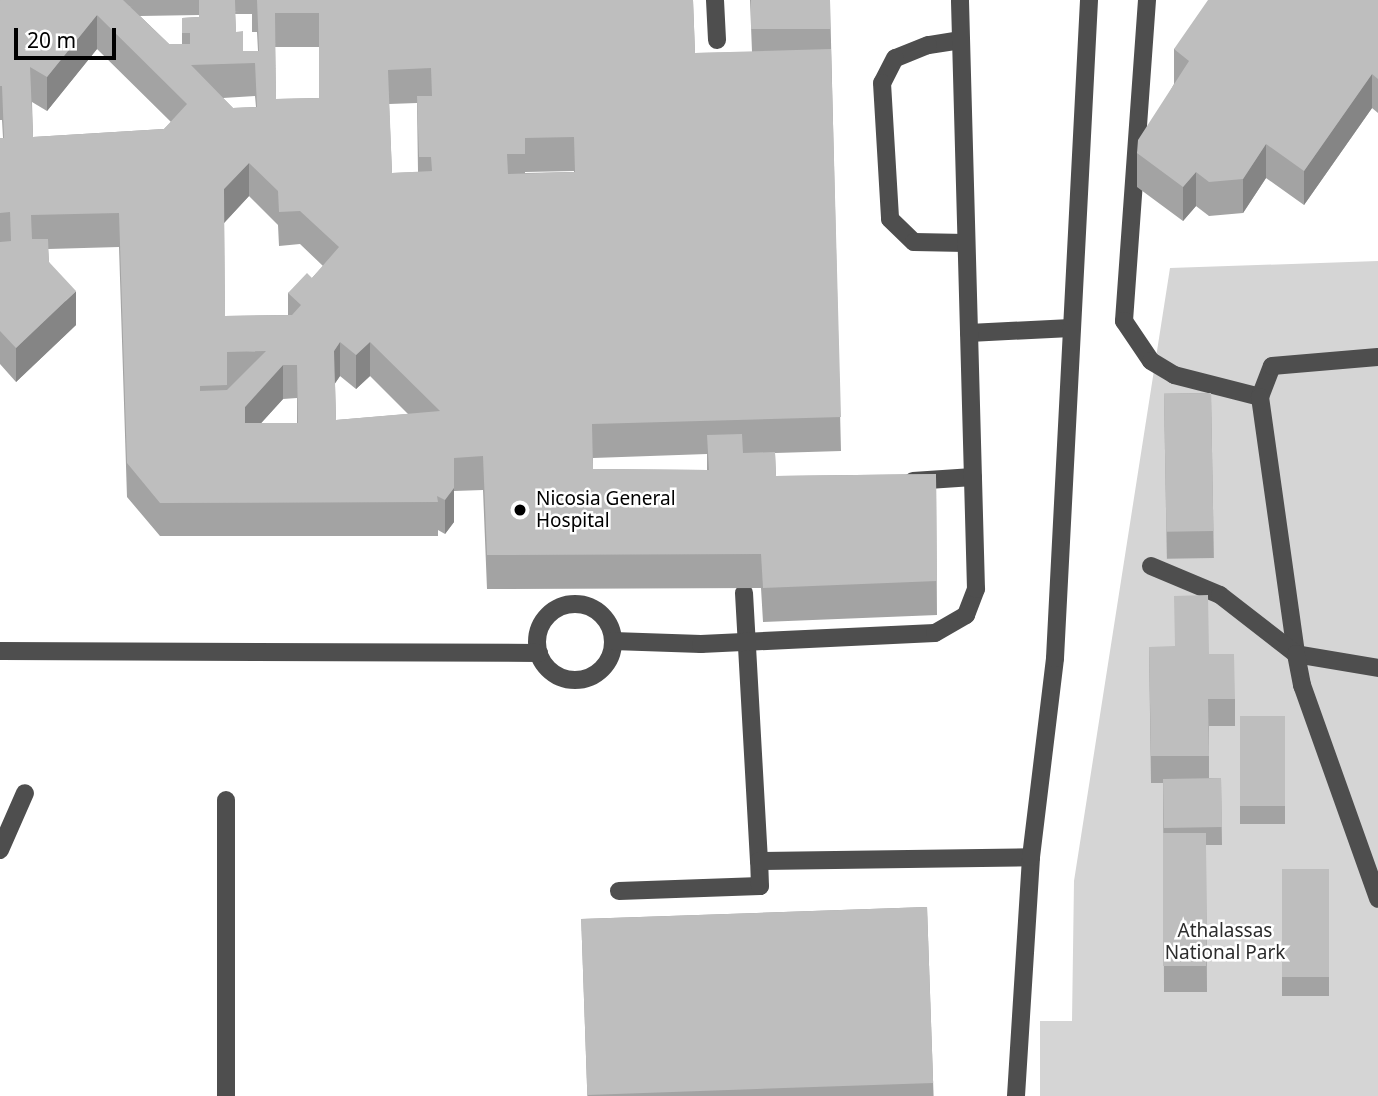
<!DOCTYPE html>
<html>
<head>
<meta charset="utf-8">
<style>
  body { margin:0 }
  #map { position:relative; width:1378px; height:1096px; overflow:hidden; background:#fff; font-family:"Noto Sans",sans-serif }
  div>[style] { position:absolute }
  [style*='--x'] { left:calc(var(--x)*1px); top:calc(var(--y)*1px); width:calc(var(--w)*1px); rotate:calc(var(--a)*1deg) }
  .green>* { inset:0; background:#d5d5d5 }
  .minor>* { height:18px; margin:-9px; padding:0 9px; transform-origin:9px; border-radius:9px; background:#4e4e4e }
  .minor>.ring { margin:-9px; padding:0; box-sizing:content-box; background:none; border:18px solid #4e4e4e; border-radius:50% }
  .wall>* { inset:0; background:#a3a3a3; transform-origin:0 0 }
  .shaded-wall>* { inset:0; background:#858585 }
  .building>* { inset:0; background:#bebebe; transform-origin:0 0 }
  .dots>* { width:19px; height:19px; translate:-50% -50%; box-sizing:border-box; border:4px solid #fff; border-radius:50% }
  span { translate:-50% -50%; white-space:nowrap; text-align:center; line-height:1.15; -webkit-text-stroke:5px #fff; paint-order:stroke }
  .poi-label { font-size:19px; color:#000 }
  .left { translate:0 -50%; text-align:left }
  .park-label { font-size:19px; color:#2c2c2c }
  .scale { position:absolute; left:14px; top:28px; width:102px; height:32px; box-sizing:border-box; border:4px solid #000; border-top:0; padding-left:9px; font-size:21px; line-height:24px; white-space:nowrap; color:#000; -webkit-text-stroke:5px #fff; paint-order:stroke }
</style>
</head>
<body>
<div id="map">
  <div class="green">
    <div style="clip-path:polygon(1378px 261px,1378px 1096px,1040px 1096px,1040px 1021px,1072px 1021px,1074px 881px,1170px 268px)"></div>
  </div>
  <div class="minor">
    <div style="--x:715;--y:0;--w:40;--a:87.1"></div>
    <div style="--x:1147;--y:0;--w:322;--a:94.1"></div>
    <div style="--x:1124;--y:321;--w:48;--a:56"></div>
    <div style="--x:1151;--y:361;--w:27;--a:31"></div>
    <div style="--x:1174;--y:375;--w:89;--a:14.3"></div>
    <div style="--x:1260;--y:397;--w:33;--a:-69"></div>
    <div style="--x:1272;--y:366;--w:106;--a:-4.9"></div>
    <div style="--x:961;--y:40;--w:33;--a:171"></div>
    <div style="--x:928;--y:45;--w:35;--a:158"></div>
    <div style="--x:895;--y:58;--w:28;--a:117"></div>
    <div style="--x:882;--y:83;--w:136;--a:86.6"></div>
    <div style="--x:890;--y:219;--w:33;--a:44"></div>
    <div style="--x:914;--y:242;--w:52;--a:1.1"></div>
    <div style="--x:969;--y:333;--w:102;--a:-2.8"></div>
    <div style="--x:1260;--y:397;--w:260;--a:82"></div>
    <div style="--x:913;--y:481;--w:60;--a:-3.8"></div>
    <div style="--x:1151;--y:566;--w:75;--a:22.8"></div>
    <div style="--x:1220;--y:595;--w:96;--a:37.8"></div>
    <div style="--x:744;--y:593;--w:268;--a:86.8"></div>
    <div class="ring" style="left:537px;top:604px;width:58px;height:58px"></div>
    <div style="--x:613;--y:641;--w:88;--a:2"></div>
    <div style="--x:701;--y:644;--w:234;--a:-2.7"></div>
    <div style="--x:935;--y:633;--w:36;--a:-30"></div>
    <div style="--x:966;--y:615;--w:28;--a:-69"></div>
    <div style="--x:976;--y:589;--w:589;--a:-91.56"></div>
    <div style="--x:0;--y:651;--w:539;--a:0.21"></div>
    <div style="--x:1378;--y:668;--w:83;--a:-170.3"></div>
    <div style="--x:1296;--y:654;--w:32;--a:79"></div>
    <div style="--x:1302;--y:685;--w:227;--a:70.4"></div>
    <div style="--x:226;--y:800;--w:296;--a:90"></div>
    <div style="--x:0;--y:850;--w:62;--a:-66.3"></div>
    <div style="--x:619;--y:891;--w:141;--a:-2"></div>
    <div style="--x:760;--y:886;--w:25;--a:-92"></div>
    <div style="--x:759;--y:861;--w:272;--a:-0.8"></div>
    <div style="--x:1016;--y:1096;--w:239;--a:-86.4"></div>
    <div style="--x:1031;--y:857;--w:200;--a:-83.1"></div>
    <div style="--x:1055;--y:658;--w:659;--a:-87.04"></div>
  </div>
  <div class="wall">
    <div style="clip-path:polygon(evenodd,0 0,693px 0,695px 53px,752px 52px,750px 0,830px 0,841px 451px,775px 453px,776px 476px,936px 474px,937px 615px,763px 622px,761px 588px,487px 589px,483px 490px,454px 491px,454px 522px,445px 534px,438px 530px,438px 536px,160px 536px,127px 497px,119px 247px,48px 249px,49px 262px,76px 325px,16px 382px,0 364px,0 138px,3px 138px,2px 120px,0 120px,0 0,235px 14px,252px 14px,252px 32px,257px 32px,258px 51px,243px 51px,236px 32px,235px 14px,0 0,199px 15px,199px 17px,182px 18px,182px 44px,169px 44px,140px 16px,199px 15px,0 0,275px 47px,319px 47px,319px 98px,276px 99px,275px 47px,0 0,97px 49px,171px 122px,164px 129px,33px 137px,32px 102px,47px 111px,97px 49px,0 0,255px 96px,256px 107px,233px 108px,223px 98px,255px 96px,0 0,417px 103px,418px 172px,392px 173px,389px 104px,417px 103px,0 0,574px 171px,574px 172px,525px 173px,525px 172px,574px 171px,0 0,249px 196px,278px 225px,279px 246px,300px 244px,323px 266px,312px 278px,288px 293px,288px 315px,225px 316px,224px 223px,249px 196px,0 0,340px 376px,356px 389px,370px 376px,408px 414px,336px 420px,335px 383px,340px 376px,0 0,297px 398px,297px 423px,261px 423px,283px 399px,297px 398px,0 0,707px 454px,707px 470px,593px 469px,593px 458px,707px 454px)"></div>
    <div style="clip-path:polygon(1378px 0,1378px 113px,1372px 108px,1304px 205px,1266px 178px,1243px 213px,1209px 216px,1196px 206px,1183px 221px,1137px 187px,1137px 153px,1174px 84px,1174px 49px)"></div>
    <div style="left:1211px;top:393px;width:165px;height:47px;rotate:89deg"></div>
    <div style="clip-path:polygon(1149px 647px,1209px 654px,1235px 699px,1235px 726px,1209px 726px,1209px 778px,1221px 778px,1222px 845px,1206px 845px,1207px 992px,1164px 992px,1163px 783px,1151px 783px)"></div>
    <div style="left:1240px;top:716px;width:45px;height:108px"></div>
    <div style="left:1282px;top:869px;width:47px;height:127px"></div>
    <div style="left:927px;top:907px;width:189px;height:346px;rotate:88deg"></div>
  </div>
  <div class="shaded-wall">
    <div style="clip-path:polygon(97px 15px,97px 49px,47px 111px,47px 77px)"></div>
    <div style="clip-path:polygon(1372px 74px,1372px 108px,1304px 205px,1304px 171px)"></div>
    <div style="clip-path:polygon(1266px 144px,1266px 178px,1243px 213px,1243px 179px)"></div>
    <div style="clip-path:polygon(249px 163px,249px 196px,224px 223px,224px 189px)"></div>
    <div style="clip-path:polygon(1196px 172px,1196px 206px,1183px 221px,1183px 187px)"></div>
    <div style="clip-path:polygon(76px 291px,76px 325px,16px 382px,16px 348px)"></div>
    <div style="clip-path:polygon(340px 342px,340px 376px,334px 385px,334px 351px)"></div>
    <div style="clip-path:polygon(370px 342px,370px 376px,356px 389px,356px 355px)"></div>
    <div style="clip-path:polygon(283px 365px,283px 399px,245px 441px,245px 407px)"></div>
    <div style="clip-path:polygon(454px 458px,454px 522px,445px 534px,445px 500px)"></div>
  </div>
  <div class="building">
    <div style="clip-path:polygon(evenodd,0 0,123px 0,169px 44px,190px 44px,190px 33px,182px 33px,182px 18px,199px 17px,199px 0,235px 0,236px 32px,243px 31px,243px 51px,259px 51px,257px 0,693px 0,695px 53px,831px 49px,841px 417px,592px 424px,593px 469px,709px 470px,707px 435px,742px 434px,743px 453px,775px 452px,776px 476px,936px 474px,937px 581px,763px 588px,761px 554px,487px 555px,483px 456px,454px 458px,454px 488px,445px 500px,437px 496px,438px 502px,160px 503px,127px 463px,119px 213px,31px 215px,32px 239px,48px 239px,49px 262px,76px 291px,16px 348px,0 331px,0 242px,11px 241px,10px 212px,0 213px,0 138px,4px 138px,2px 86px,0 86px,0 0,275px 13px,319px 13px,319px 98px,276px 99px,275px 13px,0 0,97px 15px,187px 104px,164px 129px,33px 137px,30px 67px,47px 77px,97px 15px,0 0,255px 63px,257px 107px,233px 108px,191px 65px,255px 63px,0 0,431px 68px,432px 96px,417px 96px,419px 157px,431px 157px,432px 171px,392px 173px,388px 70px,431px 68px,0 0,574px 137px,575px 172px,508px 174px,507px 154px,525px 154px,525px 138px,574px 137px,0 0,249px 163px,278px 191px,279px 212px,300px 211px,339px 247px,312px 278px,307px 273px,288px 293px,301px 305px,292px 315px,225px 316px,224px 189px,249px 163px,0 0,340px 342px,356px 355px,370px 342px,440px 411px,336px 420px,334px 351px,340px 342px,0 0,266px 351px,227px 390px,200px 391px,200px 386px,227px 385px,227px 352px,266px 351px,0 0,283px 365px,297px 365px,298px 423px,245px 423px,245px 407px,283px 365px)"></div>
    <div style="left:751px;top:0;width:79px;height:29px"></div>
    <div style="clip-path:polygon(1208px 0,1378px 0,1378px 79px,1372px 74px,1304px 171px,1266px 144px,1243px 179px,1209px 182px,1196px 172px,1183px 187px,1137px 153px,1138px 140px,1189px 61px,1174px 49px)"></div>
    <div style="left:1211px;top:393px;width:138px;height:47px;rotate:89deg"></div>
    <div style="clip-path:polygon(1208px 595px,1209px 654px,1234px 654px,1235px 699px,1208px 699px,1209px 756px,1151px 756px,1149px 647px,1175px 646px,1174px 596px)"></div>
    <div style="left:1240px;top:716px;width:45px;height:90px"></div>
    <div style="left:1221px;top:778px;width:49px;height:58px;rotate:89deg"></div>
    <div style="left:1163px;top:833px;width:43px;height:133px"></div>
    <div style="left:1282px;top:869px;width:47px;height:108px"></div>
    <div style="left:927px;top:907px;width:176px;height:346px;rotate:88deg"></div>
  </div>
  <div class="dots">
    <div style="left:520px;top:510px;background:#000"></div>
  </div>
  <div class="poi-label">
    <span class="left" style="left:536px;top:510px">Nicosia General<br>Hospital</span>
  </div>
  <div class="park-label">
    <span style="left:1225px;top:942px">Athalassas<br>National Park</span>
  </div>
  <div class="scale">20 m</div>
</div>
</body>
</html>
